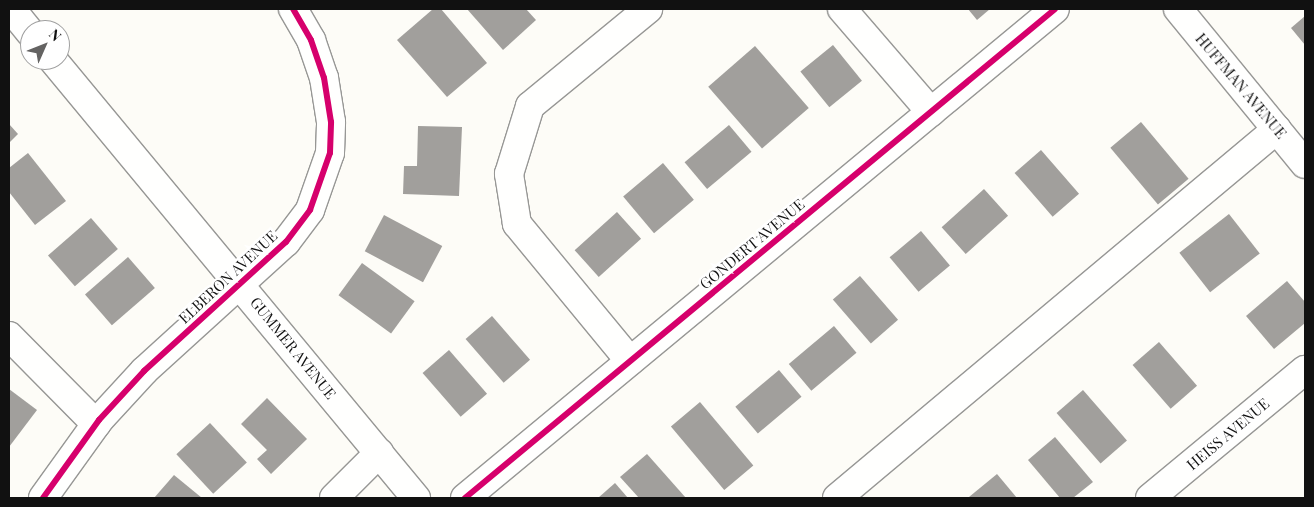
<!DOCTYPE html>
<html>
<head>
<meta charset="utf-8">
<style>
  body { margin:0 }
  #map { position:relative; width:1314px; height:507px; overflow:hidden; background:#fdfcf7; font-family:"Playfair Display",serif }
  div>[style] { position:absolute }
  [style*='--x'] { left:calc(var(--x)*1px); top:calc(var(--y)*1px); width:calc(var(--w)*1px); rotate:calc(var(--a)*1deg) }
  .building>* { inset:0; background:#a19f9c; transform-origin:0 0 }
  .roads { filter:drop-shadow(1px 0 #979795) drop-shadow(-1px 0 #979795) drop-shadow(0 1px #979795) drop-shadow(0 -1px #979795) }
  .minor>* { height:28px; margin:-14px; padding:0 14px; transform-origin:14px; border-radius:14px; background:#fffffe }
  .cycleway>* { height:6px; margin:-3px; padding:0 3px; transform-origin:3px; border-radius:3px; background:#d6006c }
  span { translate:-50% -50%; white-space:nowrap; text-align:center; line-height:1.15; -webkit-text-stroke:5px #fff; paint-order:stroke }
  .street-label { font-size:15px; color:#111 }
  .frame { position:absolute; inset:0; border:10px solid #111; pointer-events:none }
  .north { position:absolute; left:20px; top:20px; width:50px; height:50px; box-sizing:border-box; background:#fff; border:1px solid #a0a0a0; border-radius:50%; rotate:46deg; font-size:14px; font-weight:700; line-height:20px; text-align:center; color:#111 }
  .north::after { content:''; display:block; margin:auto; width:18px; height:22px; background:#646362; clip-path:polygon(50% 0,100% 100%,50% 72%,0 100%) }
</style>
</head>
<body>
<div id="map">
  <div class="building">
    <div style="clip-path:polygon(433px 9px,441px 9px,487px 63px,447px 97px,397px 40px)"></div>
    <div style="clip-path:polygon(467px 9px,526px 9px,536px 20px,503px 50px)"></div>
    <div style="clip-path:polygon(968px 9px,990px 9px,977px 20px)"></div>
    <div style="clip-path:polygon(1305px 16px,1305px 45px,1291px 28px)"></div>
    <div style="left:833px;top:45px;width:46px;height:42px;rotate:51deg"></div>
    <div style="left:755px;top:46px;width:82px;height:62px;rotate:49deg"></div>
    <div style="left:1141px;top:122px;width:74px;height:40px;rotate:50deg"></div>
    <div style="clip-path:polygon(9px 124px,18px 134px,9px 143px)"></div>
    <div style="left:729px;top:125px;width:35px;height:58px;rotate:50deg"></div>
    <div style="clip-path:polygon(418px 126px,462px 127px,459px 196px,403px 194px,404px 166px,417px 166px)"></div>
    <div style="left:1041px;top:150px;width:58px;height:35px;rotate:49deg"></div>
    <div style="clip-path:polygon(28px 153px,66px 201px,35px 225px,9px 192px,9px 168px)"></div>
    <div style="left:663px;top:163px;width:48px;height:52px;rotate:50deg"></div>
    <div style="left:984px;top:189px;width:36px;height:57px;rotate:48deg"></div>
    <div style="left:617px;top:212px;width:36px;height:57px;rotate:48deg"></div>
    <div style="left:1229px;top:214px;width:50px;height:63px;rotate:52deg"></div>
    <div style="left:384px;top:215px;width:66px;height:41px;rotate:28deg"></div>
    <div style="left:91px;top:218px;width:41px;height:57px;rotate:49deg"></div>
    <div style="left:921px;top:231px;width:45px;height:41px;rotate:50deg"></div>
    <div style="left:128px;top:257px;width:41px;height:57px;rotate:49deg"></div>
    <div style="left:362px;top:263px;width:65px;height:40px;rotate:36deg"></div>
    <div style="left:860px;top:276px;width:58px;height:36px;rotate:49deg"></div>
    <div style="clip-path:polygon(1287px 281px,1305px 302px,1305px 323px,1274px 349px,1246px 316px)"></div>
    <div style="left:492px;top:316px;width:58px;height:35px;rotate:49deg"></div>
    <div style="left:834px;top:326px;width:35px;height:59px;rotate:50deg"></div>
    <div style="left:1159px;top:342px;width:58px;height:35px;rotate:49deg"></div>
    <div style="left:449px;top:350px;width:58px;height:35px;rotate:49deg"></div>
    <div style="left:779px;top:370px;width:35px;height:57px;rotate:50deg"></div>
    <div style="clip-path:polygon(9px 389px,37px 410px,9px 447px)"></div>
    <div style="left:1083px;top:390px;width:67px;height:35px;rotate:49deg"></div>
    <div style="clip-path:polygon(267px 398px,307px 439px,271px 474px,257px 459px,267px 450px,241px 424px)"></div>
    <div style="left:700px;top:402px;width:83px;height:38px;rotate:50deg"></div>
    <div style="left:210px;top:423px;width:54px;height:46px;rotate:47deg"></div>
    <div style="clip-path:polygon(1055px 437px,1093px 482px,1073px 498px,1060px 498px,1028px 460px)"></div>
    <div style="clip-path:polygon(647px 454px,686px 498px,639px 498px,620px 477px)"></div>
    <div style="clip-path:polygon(997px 474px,1017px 498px,970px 498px,969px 497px)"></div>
    <div style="clip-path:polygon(174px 475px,202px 498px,154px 498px)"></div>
    <div style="clip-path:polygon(615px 483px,628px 498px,598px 498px)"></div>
  </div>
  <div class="roads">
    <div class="minor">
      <div style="--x:842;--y:9;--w:136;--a:49.2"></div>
      <div style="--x:1178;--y:9;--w:200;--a:50.7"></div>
      <div style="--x:12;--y:10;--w:28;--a:51"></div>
      <div style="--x:53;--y:60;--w:569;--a:50.35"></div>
      <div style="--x:9;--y:336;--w:124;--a:45.3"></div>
      <div style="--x:630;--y:361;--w:178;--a:-129.5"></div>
      <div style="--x:517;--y:224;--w:51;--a:-99.1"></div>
      <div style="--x:509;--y:174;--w:71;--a:-72.8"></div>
      <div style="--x:530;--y:106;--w:153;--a:-39.4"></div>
      <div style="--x:43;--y:498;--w:96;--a:-54.3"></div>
      <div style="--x:99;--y:420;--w:67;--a:-47.4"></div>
      <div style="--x:144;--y:371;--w:192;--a:-42.3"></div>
      <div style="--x:286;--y:242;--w:40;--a:-53"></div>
      <div style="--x:310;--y:210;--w:60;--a:-70.7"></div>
      <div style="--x:330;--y:153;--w:31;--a:-88"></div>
      <div style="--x:331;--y:122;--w:45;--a:-99"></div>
      <div style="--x:324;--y:78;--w:40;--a:-108.9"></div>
      <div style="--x:311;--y:40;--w:36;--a:-120"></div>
      <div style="--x:334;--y:498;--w:64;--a:-45"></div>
      <div style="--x:465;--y:498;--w:766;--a:-39.65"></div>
      <div style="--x:837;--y:498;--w:574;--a:-39.98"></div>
      <div style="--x:1150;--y:498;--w:201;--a:-39.6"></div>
    </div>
  </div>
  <div class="cycleway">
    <div style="--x:43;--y:498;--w:96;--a:-54.3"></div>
    <div style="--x:99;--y:420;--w:67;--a:-47.4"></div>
    <div style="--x:144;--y:371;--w:192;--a:-42.3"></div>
    <div style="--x:286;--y:242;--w:40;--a:-53"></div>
    <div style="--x:310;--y:210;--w:60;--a:-70.7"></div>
    <div style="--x:330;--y:153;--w:31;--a:-88"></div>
    <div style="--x:331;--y:122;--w:45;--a:-99"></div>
    <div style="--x:324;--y:78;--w:40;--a:-108.9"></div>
    <div style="--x:311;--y:40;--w:36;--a:-120"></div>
    <div style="--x:465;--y:498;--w:766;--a:-39.65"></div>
  </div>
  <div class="street-label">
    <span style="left:1241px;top:86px;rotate:50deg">HUFFMAN AVENUE</span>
    <span style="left:752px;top:244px;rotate:-40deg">GONDERT AVENUE</span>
    <span style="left:228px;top:277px;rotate:-43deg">ELBERON AVENUE</span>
    <span style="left:293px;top:348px;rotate:51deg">GUMMER AVENUE</span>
    <span style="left:1228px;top:434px;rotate:-40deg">HEISS AVENUE</span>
  </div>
  <div class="frame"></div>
  <div class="north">N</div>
</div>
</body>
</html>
